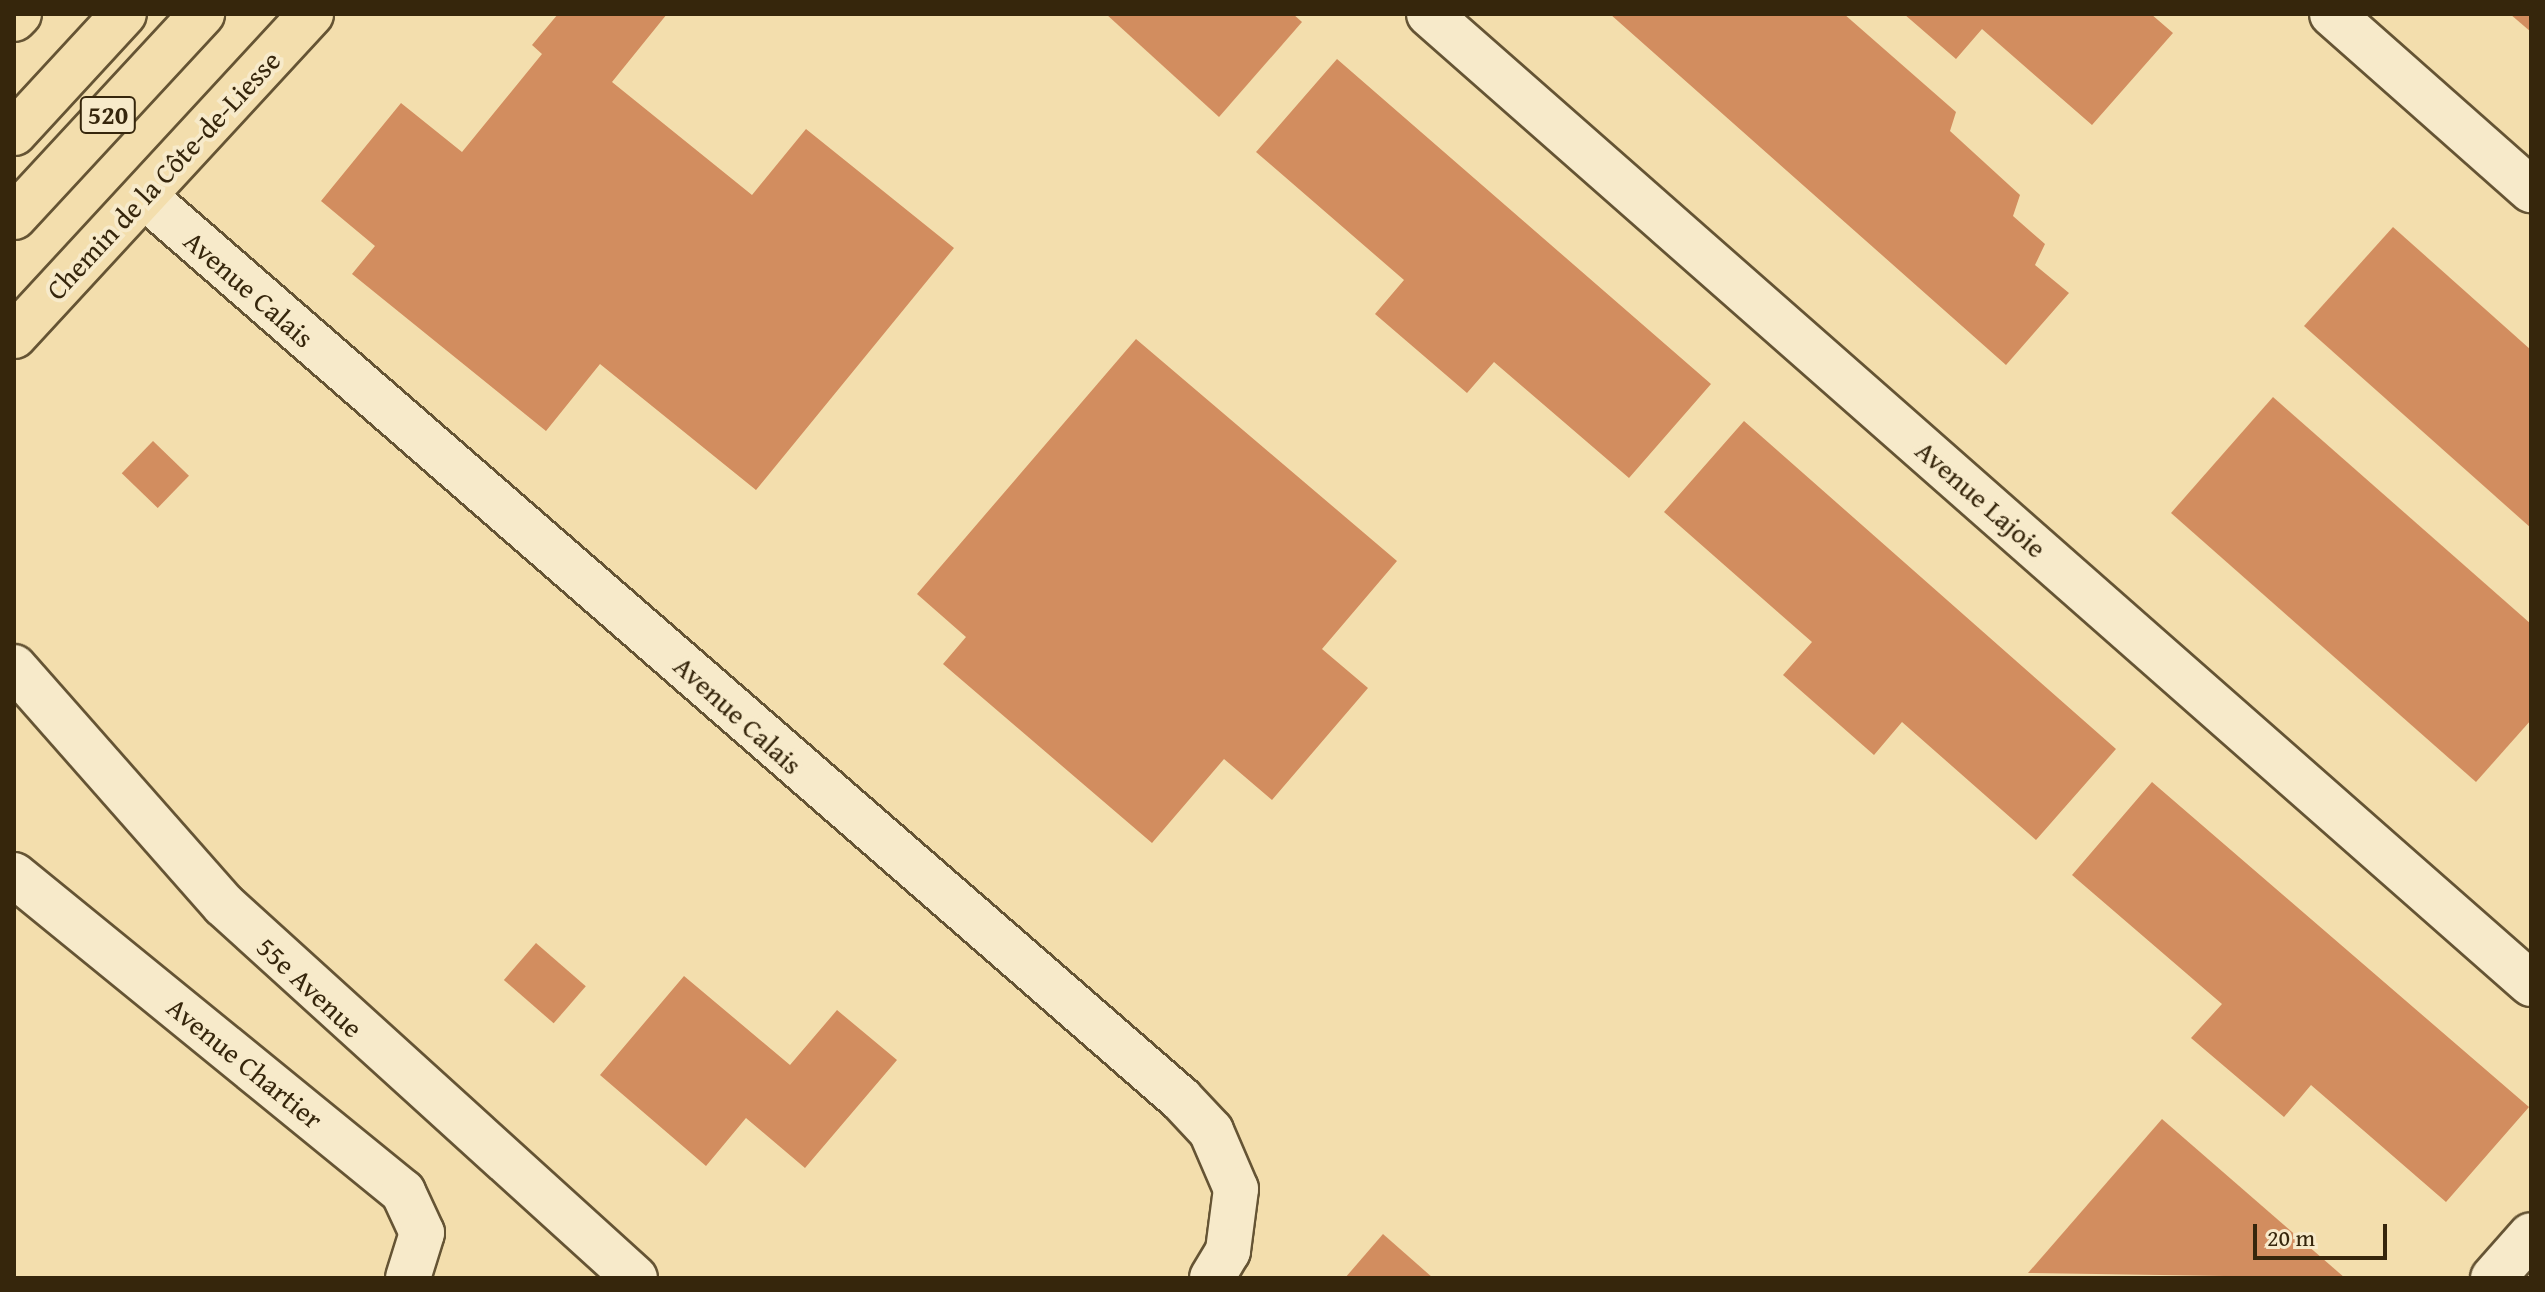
<!DOCTYPE html>
<html>
<head>
<meta charset="utf-8">
<style>
  body { margin:0 }
  #map { position:relative; width:2545px; height:1292px; overflow:hidden; background:#f3dead; font-family:"Gentium Book Plus",serif }
  div>[style] { position:absolute }
  [style*='--x'] { left:calc(var(--x)*1px); top:calc(var(--y)*1px); width:calc(var(--w)*1px); rotate:calc(var(--a)*1deg) }
  .building>* { inset:0; background:#d28d5f; transform-origin:0 0 }
  .roads { filter:drop-shadow(2px 0 #655434) drop-shadow(-2px 0 #655434) drop-shadow(0 2px #655434) drop-shadow(0 -2px #655434) }
  .minor>* { height:44px; margin:-22px; padding:0 22px; transform-origin:22px; border-radius:22px; background:#f7eaca }
  .major>* { height:44px; margin:-22px; padding:0 22px; transform-origin:22px; border-radius:22px; background:#f3dead }
  .highway>* { height:44px; margin:-22px; padding:0 22px; transform-origin:22px; border-radius:22px; background:#f3dead }
  span { translate:-50% -50%; white-space:nowrap; text-align:center; line-height:1.15; -webkit-text-stroke:8px #f7eaca; paint-order:stroke }
  .shield-label span { padding:2px 6px; background:#f7eaca; border:2px solid; border-radius:6px; -webkit-text-stroke-width:0 }
  .shield-label { font-size:26px; color:#36260c; font-weight:700 }
  .street-label { font-size:28px; color:#36260c }
  .frame { position:absolute; inset:0; border:16px solid #36260c; pointer-events:none }
  .scale { position:absolute; left:2253px; top:1224px; width:134px; height:36px; box-sizing:border-box; border:4px solid #36260c; border-top:0; padding-left:10px; font-size:24px; line-height:28px; white-space:nowrap; color:#36260c; -webkit-text-stroke:6px #f7eaca; paint-order:stroke }
</style>
</head>
<body>
<div id="map">
  <div class="building">
    <div style="clip-path:polygon(558px 14px,667px 14px,612px 82px,752px 195px,806px 129px,954px 248px,756px 490px,600px 364px,546px 431px,352px 274px,375px 246px,321px 201px,401px 103px,462px 152px,542px 54px,532px 45px)"></div>
    <div style="clip-path:polygon(1106px 14px,1293px 14px,1302px 22px,1219px 117px)"></div>
    <div style="clip-path:polygon(1610px 14px,1844px 14px,1956px 112px,1950px 131px,2020px 195px,2013px 216px,2045px 244px,2035px 265px,2069px 293px,2006px 365px)"></div>
    <div style="clip-path:polygon(1904px 14px,2151px 14px,2173px 33px,2092px 125px,1982px 29px,1956px 59px)"></div>
    <div style="clip-path:polygon(2510px 14px,2531px 14px,2531px 32px)"></div>
    <div style="clip-path:polygon(1337px 59px,1711px 384px,1629px 478px,1494px 362px,1467px 393px,1375px 314px,1404px 280px,1256px 152px)"></div>
    <div style="clip-path:polygon(2393px 227px,2531px 350px,2531px 528px,2304px 326px)"></div>
    <div style="clip-path:polygon(1136px 339px,1397px 561px,1322px 649px,1368px 688px,1272px 800px,1224px 759px,1152px 843px,943px 664px,966px 637px,917px 594px)"></div>
    <div style="clip-path:polygon(2273px 397px,2531px 624px,2531px 720px,2476px 782px,2171px 513px)"></div>
    <div style="clip-path:polygon(1744px 421px,2116px 749px,2036px 840px,1902px 722px,1874px 755px,1783px 675px,1812px 642px,1664px 512px)"></div>
    <div style="left:153px;top:441px;width:50px;height:45px;rotate:44deg"></div>
    <div style="clip-path:polygon(2152px 782px,2529px 1107px,2446px 1202px,2311px 1085px,2284px 1117px,2191px 1038px,2222px 1004px,2072px 875px)"></div>
    <div style="left:536px;top:943px;width:66px;height:49px;rotate:41deg"></div>
    <div style="clip-path:polygon(684px 976px,790px 1065px,837px 1010px,897px 1060px,805px 1168px,746px 1118px,706px 1166px,600px 1075px)"></div>
    <div style="clip-path:polygon(2162px 1119px,2345px 1278px,2028px 1273px)"></div>
    <div style="clip-path:polygon(1383px 1234px,1433px 1278px,1345px 1278px)"></div>
  </div>
  <div class="roads">
    <div class="minor">
      <div style="--x:1429;--y:14;--w:1468;--a:41.35"></div>
      <div style="--x:2332;--y:14;--w:266;--a:41.5"></div>
      <div style="--x:144;--y:196;--w:1375;--a:41.05"></div>
      <div style="--x:1181;--y:1099;--w:44;--a:46.8"></div>
      <div style="--x:1211;--y:1131;--w:63;--a:66.7"></div>
      <div style="--x:1236;--y:1189;--w:63;--a:97.4"></div>
      <div style="--x:1228;--y:1251;--w:31;--a:121"></div>
      <div style="--x:14;--y:667;--w:317;--a:48.6"></div>
      <div style="--x:224;--y:905;--w:555;--a:42.23"></div>
      <div style="--x:14;--y:875;--w:502;--a:39.18"></div>
      <div style="--x:403;--y:1192;--w:45;--a:65.1"></div>
      <div style="--x:422;--y:1233;--w:47;--a:107.3"></div>
      <div style="--x:2493;--y:1278;--w:57;--a:-48.5"></div>
    </div>
    <div class="major">
      <div style="--x:14;--y:19;--w:7;--a:-45"></div>
      <div style="--x:14;--y:336;--w:438;--a:-47.3"></div>
    </div>
    <div class="highway">
      <div style="--x:14;--y:133;--w:162;--a:-47.3"></div>
      <div style="--x:14;--y:217;--w:277;--a:-47.2"></div>
    </div>
  </div>
  <div class="shield-label">
    <span style="left:108px;top:115px">520</span>
  </div>
  <div class="street-label">
    <span style="left:163px;top:175px;rotate:-47deg">Chemin de la Côte-de-Liesse</span>
    <span style="left:249px;top:289px;rotate:41deg">Avenue Calais</span>
    <span style="left:1981px;top:499px;rotate:41deg">Avenue Lajoie</span>
    <span style="left:738px;top:715px;rotate:42deg">Avenue Calais</span>
    <span style="left:310px;top:987px;rotate:43deg">55e Avenue</span>
    <span style="left:245px;top:1063px;rotate:39deg">Avenue Chartier</span>
  </div>
  <div class="frame"></div>
  <div class="scale">20 m</div>
</div>
</body>
</html>
